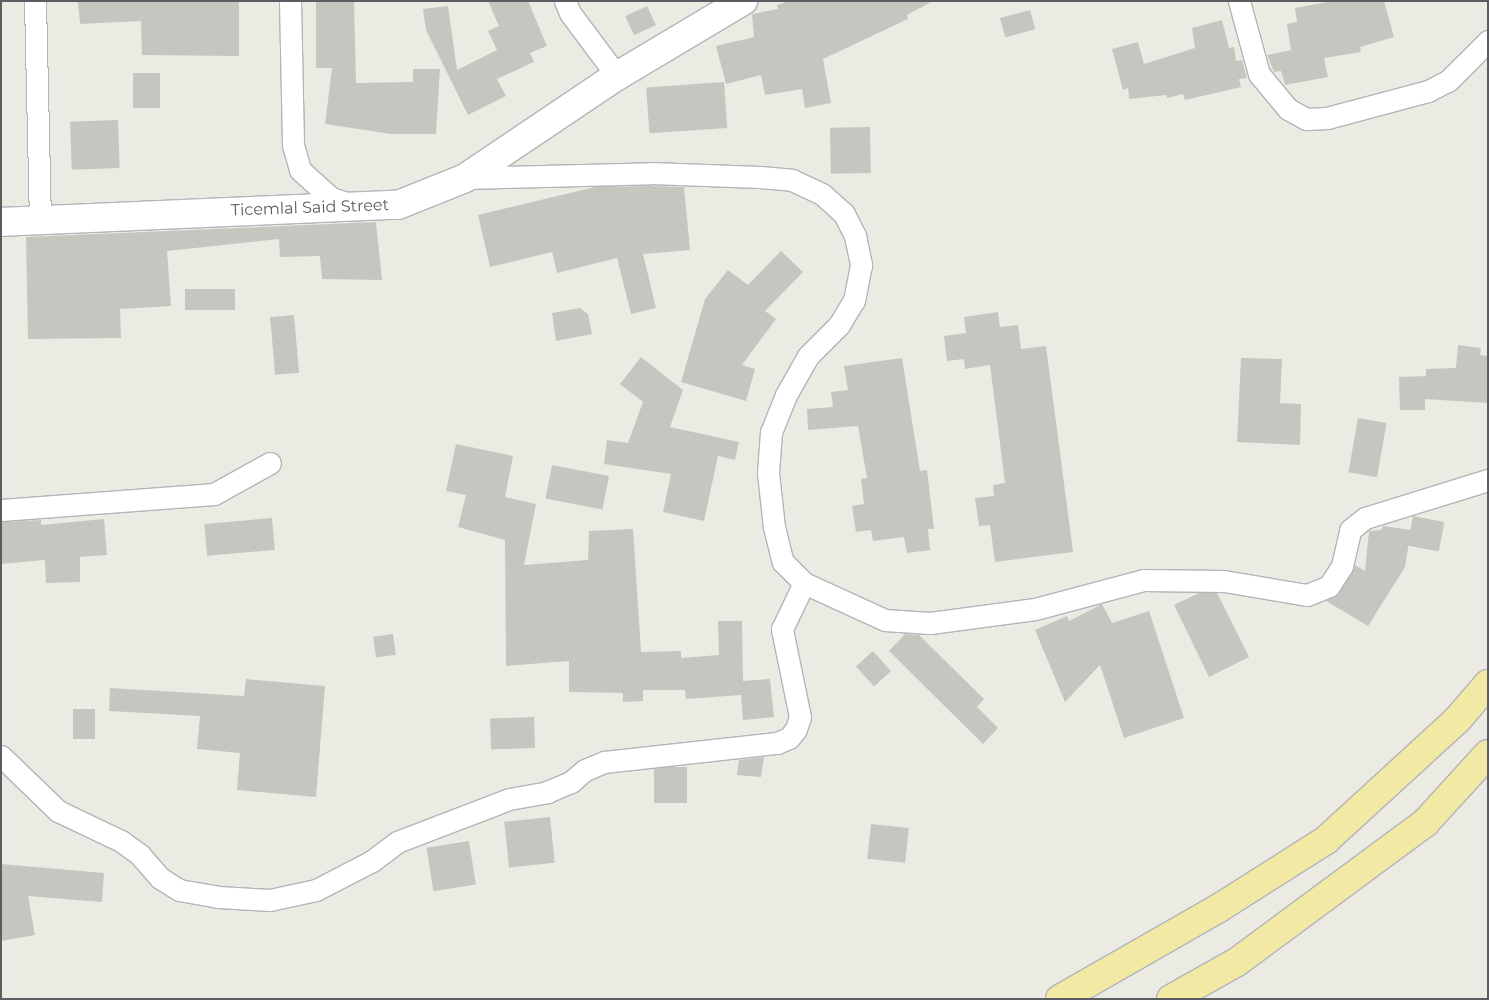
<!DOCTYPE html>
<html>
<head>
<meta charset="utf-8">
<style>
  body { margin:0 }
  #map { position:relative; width:1489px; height:1000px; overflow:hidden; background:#ecebe3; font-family:Montserrat,sans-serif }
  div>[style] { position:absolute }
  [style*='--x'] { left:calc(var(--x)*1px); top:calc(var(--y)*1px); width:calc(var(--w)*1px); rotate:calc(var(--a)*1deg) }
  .building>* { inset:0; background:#c7c5c0; transform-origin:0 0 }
  .roads { filter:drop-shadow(1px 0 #b3b4b9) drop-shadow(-1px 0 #b3b4b9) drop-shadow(0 1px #b3b4b9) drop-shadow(0 -1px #b3b4b9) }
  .minor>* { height:21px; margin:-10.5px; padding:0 10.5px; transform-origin:10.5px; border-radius:10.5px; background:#fff }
  .secondary>* { height:28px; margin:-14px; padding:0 14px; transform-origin:14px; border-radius:14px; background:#fff }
  .trunk>* { height:28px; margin:-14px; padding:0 14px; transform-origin:14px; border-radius:14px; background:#f2eaa4 }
  span { translate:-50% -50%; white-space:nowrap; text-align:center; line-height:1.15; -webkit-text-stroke:5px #fff; paint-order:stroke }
  .street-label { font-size:16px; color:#5b5d62 }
  .frame { position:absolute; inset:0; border:2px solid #5b5d62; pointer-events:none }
</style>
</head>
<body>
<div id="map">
  <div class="building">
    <div style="clip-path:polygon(78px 1px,239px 1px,239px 56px,142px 55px,141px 21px,80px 24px)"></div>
    <div style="clip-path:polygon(316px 1px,354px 1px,356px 83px,413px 82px,413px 69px,440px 69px,436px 134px,391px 134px,325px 124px,332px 68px,316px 68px)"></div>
    <div style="clip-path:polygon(488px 1px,528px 1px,547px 46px,530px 53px,534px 62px,497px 79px,506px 96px,468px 115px,426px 30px,423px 9px,448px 6px,457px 70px,497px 50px,488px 31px,499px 26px)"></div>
    <div style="clip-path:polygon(789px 1px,933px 1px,907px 15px,908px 19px,823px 59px,831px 103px,805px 108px,802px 89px,765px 95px,761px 75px,726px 84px,716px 46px,754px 37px,752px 14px,778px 9px,777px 5px)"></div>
    <div style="clip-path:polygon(1333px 1px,1384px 1px,1394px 37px,1360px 47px,1361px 52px,1324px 58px,1328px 77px,1285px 85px,1281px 71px,1274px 72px,1267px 55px,1291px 50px,1287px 24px,1297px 22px,1295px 8px)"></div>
    <div style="left:647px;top:6px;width:21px;height:24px;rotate:65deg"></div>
    <div style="left:1030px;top:10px;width:20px;height:31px;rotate:75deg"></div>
    <div style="clip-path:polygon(1222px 20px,1229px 48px,1234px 47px,1236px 61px,1242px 60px,1247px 78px,1239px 79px,1241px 87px,1185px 100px,1183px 94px,1167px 98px,1166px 95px,1129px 99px,1128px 88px,1123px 90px,1112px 49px,1138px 42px,1144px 64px,1195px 48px,1192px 28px)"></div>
    <div style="left:133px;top:73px;width:27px;height:35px"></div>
    <div style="left:724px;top:82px;width:46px;height:78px;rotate:86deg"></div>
    <div style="left:118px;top:120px;width:48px;height:48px;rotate:88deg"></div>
    <div style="left:870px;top:127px;width:46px;height:40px;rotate:89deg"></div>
    <div style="clip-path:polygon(651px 186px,684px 187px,690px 250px,643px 254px,656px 308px,631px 314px,617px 258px,557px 273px,552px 252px,490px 267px,478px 215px,595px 187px)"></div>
    <div style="clip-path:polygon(376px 222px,382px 280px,322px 279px,320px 256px,280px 257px,279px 239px,167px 251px,171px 306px,120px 309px,121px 338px,28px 339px,26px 237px)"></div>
    <div style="clip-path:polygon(781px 251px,803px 272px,765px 311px,776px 319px,742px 365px,755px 369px,746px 401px,681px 382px,705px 299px,728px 270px,748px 285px)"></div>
    <div style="left:235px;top:289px;width:21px;height:50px;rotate:90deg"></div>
    <div style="clip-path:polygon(580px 308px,588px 314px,592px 334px,556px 341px,552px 313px)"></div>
    <div style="clip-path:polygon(998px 312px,1000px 327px,1018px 325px,1021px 349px,1046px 346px,1073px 552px,995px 562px,990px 525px,979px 526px,975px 498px,994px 496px,993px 485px,1005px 483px,990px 365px,965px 369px,964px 359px,947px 361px,944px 336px,966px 333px,964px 317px)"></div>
    <div style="left:294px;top:315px;width:58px;height:24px;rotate:85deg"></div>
    <div style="clip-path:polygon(1458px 345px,1481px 348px,1480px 355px,1488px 356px,1488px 403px,1425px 399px,1425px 410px,1400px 410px,1399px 377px,1426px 376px,1426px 369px,1456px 368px)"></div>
    <div style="clip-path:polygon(641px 357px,683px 390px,670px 427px,739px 442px,735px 460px,718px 456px,704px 521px,663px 512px,671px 474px,604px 464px,607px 440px,628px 443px,643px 402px,620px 384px)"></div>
    <div style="clip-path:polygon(902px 358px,920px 471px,927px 470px,934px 529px,928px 529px,930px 550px,907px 553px,904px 537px,873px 541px,871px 530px,856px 532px,852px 506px,864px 504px,861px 479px,867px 478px,858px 426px,808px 430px,807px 409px,833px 407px,831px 392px,848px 390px,844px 366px)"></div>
    <div style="clip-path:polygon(1241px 358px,1282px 359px,1280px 403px,1301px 404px,1300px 445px,1237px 442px)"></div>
    <div style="left:1358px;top:418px;width:29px;height:55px;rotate:10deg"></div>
    <div style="clip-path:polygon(456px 444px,513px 456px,505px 497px,536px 504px,524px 565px,588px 560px,589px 531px,633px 529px,641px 652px,681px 651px,681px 658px,719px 655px,718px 621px,742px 621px,743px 681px,770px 679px,774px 717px,743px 720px,741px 695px,686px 699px,685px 690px,643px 690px,643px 701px,623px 702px,623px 693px,569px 692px,569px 661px,506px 666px,505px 540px,458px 527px,466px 495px,446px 491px)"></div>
    <div style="left:552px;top:465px;width:58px;height:34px;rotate:11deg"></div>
    <div style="left:1413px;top:516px;width:32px;height:30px;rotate:11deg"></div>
    <div style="left:272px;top:518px;width:32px;height:68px;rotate:85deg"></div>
    <div style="clip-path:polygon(104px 519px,107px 555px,80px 557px,80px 582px,46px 583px,45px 560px,1px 564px,1px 522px,41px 520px,41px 525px)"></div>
    <div style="clip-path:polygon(1383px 526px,1411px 530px,1405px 567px,1368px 626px,1326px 601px,1339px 593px,1355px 565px,1365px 571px,1369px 531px,1381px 530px)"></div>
    <div style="clip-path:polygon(1199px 593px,1217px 593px,1249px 657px,1209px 677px,1174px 605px)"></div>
    <div style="clip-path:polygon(1102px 604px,1112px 623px,1149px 611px,1184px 718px,1124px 738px,1100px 665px,1065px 702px,1035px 630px,1067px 616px,1069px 621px)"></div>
    <div style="left:393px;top:634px;width:21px;height:20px;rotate:82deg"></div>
    <div style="clip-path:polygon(905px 634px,919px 635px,984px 699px,977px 707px,998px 728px,983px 744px,889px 651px)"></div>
    <div style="left:873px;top:651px;width:27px;height:23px;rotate:48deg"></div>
    <div style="clip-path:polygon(246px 679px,325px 686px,316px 797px,237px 790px,240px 753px,197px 749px,200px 716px,109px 711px,110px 688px,244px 696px)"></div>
    <div style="left:95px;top:709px;width:30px;height:22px;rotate:90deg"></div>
    <div style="left:534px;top:717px;width:31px;height:44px;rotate:88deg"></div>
    <div style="clip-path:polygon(764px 757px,761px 777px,737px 775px,739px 760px)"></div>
    <div style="left:687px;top:767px;width:36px;height:33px;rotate:90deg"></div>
    <div style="left:550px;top:817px;width:46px;height:46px;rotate:84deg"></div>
    <div style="left:871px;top:824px;width:38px;height:35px;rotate:6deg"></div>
    <div style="left:469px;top:841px;width:44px;height:43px;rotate:81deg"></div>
    <div style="clip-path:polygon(1px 864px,104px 873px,102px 902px,28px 896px,35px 935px,1px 941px)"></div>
  </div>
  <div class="roads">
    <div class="minor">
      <div style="--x:35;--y:1;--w:218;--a:88.7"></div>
      <div style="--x:290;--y:1;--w:144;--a:88.8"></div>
      <div style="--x:293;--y:145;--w:26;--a:74"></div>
      <div style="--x:300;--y:170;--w:42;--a:42.1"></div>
      <div style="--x:331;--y:198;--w:23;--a:18"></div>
      <div style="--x:565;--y:1;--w:13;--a:67"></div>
      <div style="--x:570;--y:13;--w:79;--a:53.3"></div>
      <div style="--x:1239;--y:1;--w:76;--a:74.7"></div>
      <div style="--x:1259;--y:74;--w:45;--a:50.4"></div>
      <div style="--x:1288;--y:109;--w:21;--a:29"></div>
      <div style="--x:1306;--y:119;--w:21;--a:-3"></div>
      <div style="--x:1327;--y:118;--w:105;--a:-15"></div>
      <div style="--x:1428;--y:91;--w:22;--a:-27"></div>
      <div style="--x:1448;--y:81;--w:57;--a:-45"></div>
      <div style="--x:465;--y:178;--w:186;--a:-1.5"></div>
      <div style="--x:651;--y:173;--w:109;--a:2.1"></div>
      <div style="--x:760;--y:177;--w:32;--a:5"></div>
      <div style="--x:792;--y:180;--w:33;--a:25"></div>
      <div style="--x:822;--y:194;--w:30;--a:42"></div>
      <div style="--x:844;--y:214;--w:25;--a:63"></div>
      <div style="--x:855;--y:236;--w:30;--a:78"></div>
      <div style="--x:861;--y:265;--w:36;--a:101"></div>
      <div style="--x:854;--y:300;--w:29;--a:121"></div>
      <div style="--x:839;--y:325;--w:44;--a:135"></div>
      <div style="--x:808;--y:356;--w:45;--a:119.4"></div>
      <div style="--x:786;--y:395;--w:40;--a:112"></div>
      <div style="--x:771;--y:432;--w:41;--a:94.2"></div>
      <div style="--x:768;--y:473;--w:54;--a:83.7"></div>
      <div style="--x:774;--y:527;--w:36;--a:76"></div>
      <div style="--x:783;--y:562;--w:30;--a:45"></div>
      <div style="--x:804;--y:583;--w:89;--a:24.6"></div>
      <div style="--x:885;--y:620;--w:45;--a:3.8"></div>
      <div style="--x:930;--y:623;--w:106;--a:-7.6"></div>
      <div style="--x:1035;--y:609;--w:113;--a:-14.9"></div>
      <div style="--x:1144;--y:580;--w:80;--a:0.7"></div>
      <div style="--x:1224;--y:581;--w:84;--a:9.6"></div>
      <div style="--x:1307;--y:595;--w:24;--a:-22"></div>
      <div style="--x:1329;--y:586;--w:24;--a:-57"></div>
      <div style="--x:1342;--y:566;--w:37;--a:-77"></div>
      <div style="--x:1350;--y:530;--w:19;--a:-39"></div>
      <div style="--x:1365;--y:518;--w:129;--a:-17.2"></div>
      <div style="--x:1;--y:510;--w:214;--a:-4.3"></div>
      <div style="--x:214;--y:494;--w:64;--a:-29"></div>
      <div style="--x:1;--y:756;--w:79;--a:44"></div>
      <div style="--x:58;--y:811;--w:70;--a:25.5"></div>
      <div style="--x:121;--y:841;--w:24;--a:36"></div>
      <div style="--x:140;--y:855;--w:30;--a:49"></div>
      <div style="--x:160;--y:878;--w:22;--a:32"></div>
      <div style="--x:179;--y:890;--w:40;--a:10"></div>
      <div style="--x:218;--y:897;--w:52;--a:3.3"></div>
      <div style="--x:270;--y:900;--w:47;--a:-12.3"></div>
      <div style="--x:316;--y:890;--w:63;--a:-27.4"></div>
      <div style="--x:372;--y:861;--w:31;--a:-37"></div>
      <div style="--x:397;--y:842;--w:120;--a:-21"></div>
      <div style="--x:509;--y:799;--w:39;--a:-10"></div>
      <div style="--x:547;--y:792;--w:26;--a:-23"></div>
      <div style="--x:571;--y:782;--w:18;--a:-41"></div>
      <div style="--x:585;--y:770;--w:21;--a:-23"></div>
      <div style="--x:604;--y:762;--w:174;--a:-6.3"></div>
      <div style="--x:777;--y:743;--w:13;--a:-23"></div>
      <div style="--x:789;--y:738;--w:11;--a:-52"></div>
      <div style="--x:796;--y:729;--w:13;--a:-72"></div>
      <div style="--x:800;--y:717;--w:90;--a:-101.6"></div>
      <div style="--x:782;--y:629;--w:51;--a:-64.4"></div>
    </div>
    <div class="secondary">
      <div style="--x:1;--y:222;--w:397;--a:-2.5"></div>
      <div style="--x:398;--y:205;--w:72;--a:-21.9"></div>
      <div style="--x:465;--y:178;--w:183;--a:-33.9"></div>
      <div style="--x:617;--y:76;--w:147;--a:-30.8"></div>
    </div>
    <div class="trunk">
      <div style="--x:1060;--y:999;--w:183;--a:-29.8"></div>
      <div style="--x:1219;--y:908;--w:127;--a:-32.4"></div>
      <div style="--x:1326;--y:840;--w:178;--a:-42.5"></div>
      <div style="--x:1457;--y:720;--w:48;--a:-49.3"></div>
      <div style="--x:1171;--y:999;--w:76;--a:-29.3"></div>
      <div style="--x:1237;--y:962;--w:234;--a:-36.5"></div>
      <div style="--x:1425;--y:823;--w:93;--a:-47.6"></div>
    </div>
  </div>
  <div class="street-label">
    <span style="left:310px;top:208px;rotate:-2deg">Ticemlal Said Street</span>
  </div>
  <div class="frame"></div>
</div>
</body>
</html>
